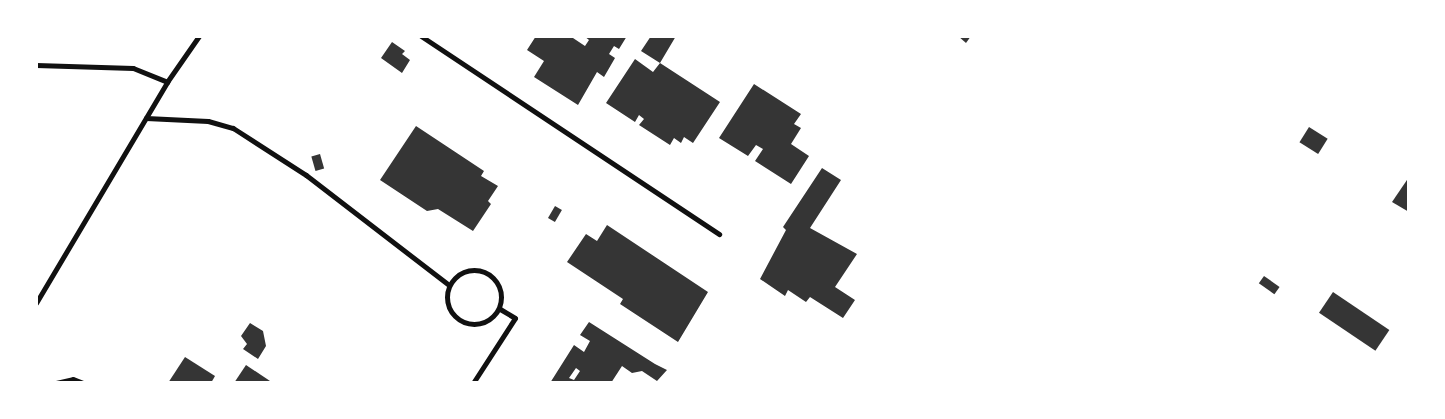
<!DOCTYPE html>
<html>
<head>
<meta charset="utf-8">
<style>
  body { margin:0 }
  #map { position:relative; width:1445px; height:419px; overflow:hidden; background:#fff; font-family:"Archivo Narrow",sans-serif }
  div>[style] { position:absolute }
  [style*='--x'] { left:calc(var(--x)*1px); top:calc(var(--y)*1px); width:calc(var(--w)*1px); rotate:calc(var(--a)*1deg) }
  .building>* { inset:0; background:#353535; transform-origin:0 0 }
  .minor>* { height:5px; margin:-2.5px; padding:0 2.5px; transform-origin:2.5px; border-radius:2.5px; background:#111 }
  .minor>.ring { margin:-2.5px; padding:0; box-sizing:content-box; background:none; border:5px solid #111; border-radius:50% }
  span { translate:-50% -50%; white-space:nowrap; text-align:center; line-height:1.15; -webkit-text-stroke:4.5px #fff; paint-order:stroke }
  .frame { position:absolute; inset:0; border:38px solid #fff; pointer-events:none }
</style>
</head>
<body>
<div id="map">
  <div class="building">
    <div style="clip-path:polygon(536px 36px,570px 36px,585px 46px,589px 40px,584px 36px,627px 36px,619px 49px,614px 46px,609px 54px,615px 58px,604px 77px,597px 72px,578px 105px,534px 77px,544px 61px,527px 50px)"></div>
    <div style="clip-path:polygon(651px 36px,676px 36px,660px 63px,720px 102px,693px 143px,684px 137px,681px 143px,674px 138px,670px 145px,639px 125px,644px 119px,639px 115px,635px 122px,606px 103px,635px 59px,653px 72px,660px 63px,641px 51px)"></div>
    <div style="clip-path:polygon(958px 36px,971px 36px,966px 43px)"></div>
    <div style="clip-path:polygon(392px 42px,405px 51px,402px 54px,410px 60px,402px 73px,381px 58px)"></div>
    <div style="clip-path:polygon(754px 84px,801px 114px,794px 124px,801px 128px,791px 144px,809px 156px,791px 184px,755px 161px,763px 149px,756px 145px,748px 156px,719px 138px)"></div>
    <div style="clip-path:polygon(416px 126px,484px 171px,481px 176px,498px 186px,488px 201px,491px 204px,473px 231px,438px 209px,427px 211px,380px 180px)"></div>
    <div style="left:1309px;top:127px;width:22px;height:18px;rotate:32deg"></div>
    <div style="left:320px;top:154px;width:15px;height:9px;rotate:74deg"></div>
    <div style="clip-path:polygon(822px 168px,841px 180px,810px 228px,857px 254px,835px 287px,855px 300px,843px 318px,810px 297px,806px 302px,788px 290px,785px 296px,760px 279px,786px 230px,783px 227px)"></div>
    <div style="clip-path:polygon(1409px 177px,1409px 212px,1392px 202px)"></div>
    <div style="left:555px;top:206px;width:8px;height:14px;rotate:30deg"></div>
    <div style="clip-path:polygon(607px 225px,708px 292px,678px 342px,620px 304px,623px 299px,567px 262px,586px 234px,597px 241px)"></div>
    <div style="left:1264px;top:276px;width:19px;height:9px;rotate:35deg"></div>
    <div style="left:1333px;top:292px;width:68px;height:25px;rotate:34deg"></div>
    <div style="clip-path:polygon(evenodd,589px 322px,655px 364px,667px 370px,657px 381px,642px 371px,632px 373px,622px 366px,611px 383px,550px 383px,574px 345px,584px 352px,590px 341px,580px 335px,589px 322px,576px 368px,580px 371px,574px 380px,569px 378px,576px 368px)"></div>
    <div style="clip-path:polygon(250px 323px,263px 331px,266px 346px,258px 359px,243px 349px,247px 344px,241px 336px)"></div>
    <div style="clip-path:polygon(185px 357px,215px 376px,211px 383px,168px 383px)"></div>
    <div style="clip-path:polygon(246px 365px,273px 383px,234px 383px)"></div>
  </div>
  <div class="minor">
    <div style="--x:421;--y:36;--w:358;--a:33.6"></div>
    <div style="--x:36;--y:65;--w:97;--a:1.8"></div>
    <div style="--x:133;--y:68;--w:37;--a:22"></div>
    <div style="--x:146;--y:118;--w:62;--a:2.8"></div>
    <div style="--x:208;--y:121;--w:26;--a:16"></div>
    <div style="--x:233;--y:128;--w:87;--a:32.8"></div>
    <div style="--x:306;--y:175;--w:180;--a:37.6"></div>
    <div class="ring" style="left:447px;top:270px;width:49px;height:49px"></div>
    <div style="--x:36;--y:303;--w:257;--a:-59.3"></div>
    <div style="--x:167;--y:82;--w:56;--a:-55.2"></div>
    <div style="--x:56;--y:383;--w:17;--a:-13"></div>
    <div style="--x:73;--y:379;--w:11;--a:22"></div>
    <div style="--x:473;--y:383;--w:77;--a:-57.1"></div>
    <div style="--x:515;--y:318;--w:17;--a:-149"></div>
  </div>
  <div class="frame"></div>
</div>
</body>
</html>
